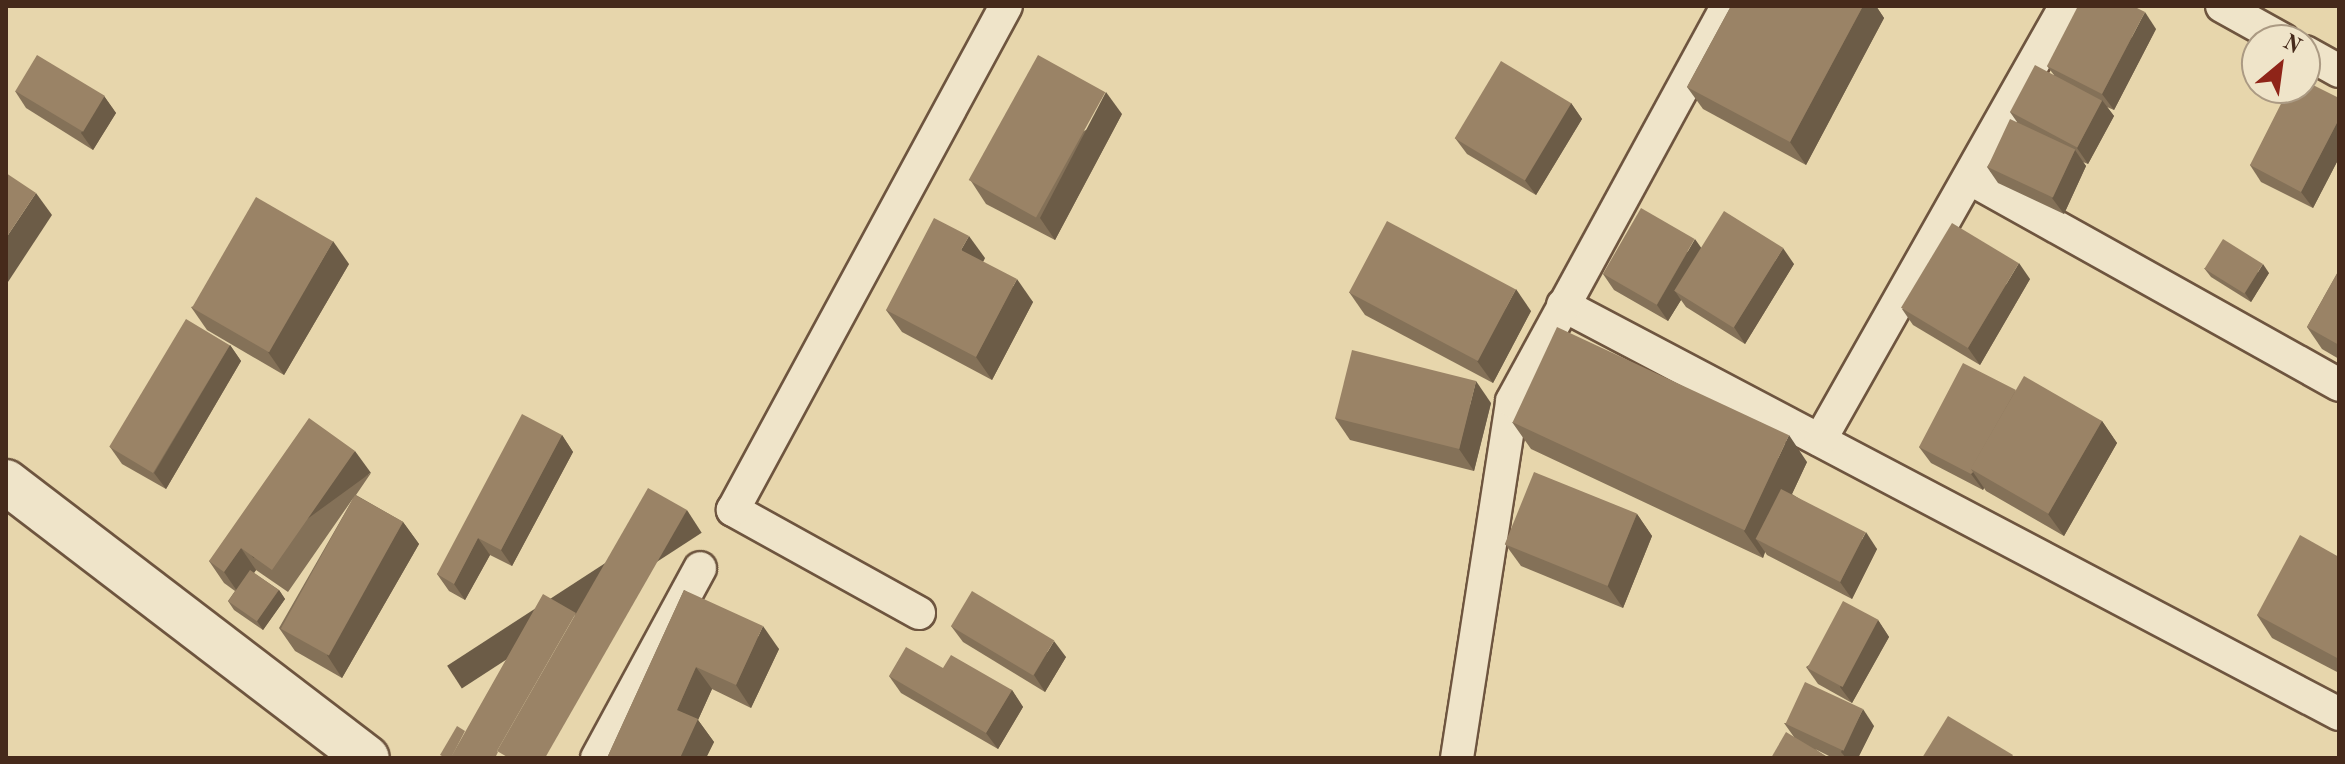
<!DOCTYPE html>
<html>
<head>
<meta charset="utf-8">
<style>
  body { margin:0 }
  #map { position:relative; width:2345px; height:764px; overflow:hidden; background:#e7d6ac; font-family:"Old Standard TT",serif }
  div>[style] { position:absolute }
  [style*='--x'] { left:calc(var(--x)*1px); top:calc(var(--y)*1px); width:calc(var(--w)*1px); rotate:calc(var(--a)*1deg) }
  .roads { filter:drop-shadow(2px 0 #6e553f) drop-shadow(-2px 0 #6e553f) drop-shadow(0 2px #6e553f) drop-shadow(0 -2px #6e553f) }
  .minor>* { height:32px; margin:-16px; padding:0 16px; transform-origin:16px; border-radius:16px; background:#efe4c9 }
  .secondary>* { height:44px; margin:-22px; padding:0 22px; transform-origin:22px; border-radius:22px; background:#efe4c9 }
  .wall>* { inset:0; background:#847158 }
  .shaded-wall>* { inset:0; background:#6c5c47; transform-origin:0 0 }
  .building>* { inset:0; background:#9a8366; transform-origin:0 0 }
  span { translate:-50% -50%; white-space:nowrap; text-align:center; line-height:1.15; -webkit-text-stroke:7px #efe4c9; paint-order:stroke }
  .frame { position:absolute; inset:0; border:8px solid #462a1b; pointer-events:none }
  .north { position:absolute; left:2241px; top:24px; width:80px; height:80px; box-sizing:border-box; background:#efe4c9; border:2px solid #ab9a83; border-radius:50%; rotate:29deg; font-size:22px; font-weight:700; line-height:32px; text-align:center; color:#462a1b }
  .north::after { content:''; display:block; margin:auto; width:28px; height:36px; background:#8f2418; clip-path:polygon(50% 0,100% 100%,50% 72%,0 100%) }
</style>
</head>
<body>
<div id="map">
  <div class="roads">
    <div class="minor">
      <div style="--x:2222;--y:6;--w:70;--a:29.1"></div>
      <div style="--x:2305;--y:52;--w:39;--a:29"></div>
      <div style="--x:1969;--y:178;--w:424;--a:29.2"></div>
      <div style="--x:1563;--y:305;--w:877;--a:27.79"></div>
      <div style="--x:1820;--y:440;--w:499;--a:-60.5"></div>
      <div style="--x:919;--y:613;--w:213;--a:-151"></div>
      <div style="--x:733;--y:510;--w:573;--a:-61.56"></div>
      <div style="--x:597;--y:758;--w:216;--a:-61.5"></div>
      <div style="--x:1457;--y:758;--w:361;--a:-81.2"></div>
      <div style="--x:1512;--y:401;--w:450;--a:-61.4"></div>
    </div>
    <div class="secondary">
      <div style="--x:6;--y:482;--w:454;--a:37.4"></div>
    </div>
  </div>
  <div class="wall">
    <div style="clip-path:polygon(1731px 6px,1876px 6px,1884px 18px,1806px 165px,1703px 109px,1687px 87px)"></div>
    <div style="clip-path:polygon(2156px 29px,2114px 110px,2107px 107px,2114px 116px,2088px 164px,2083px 162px,2086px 166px,2064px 214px,1998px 183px,1987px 167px,2017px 122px,2010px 112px,2054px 75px,2047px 66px)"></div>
    <div style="clip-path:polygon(15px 91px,104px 96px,116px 113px,93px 150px,26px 108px)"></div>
    <div style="clip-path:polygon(2339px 98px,2339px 158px,2313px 208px,2261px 182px,2250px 165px)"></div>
    <div style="clip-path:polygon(1571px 103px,1582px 119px,1536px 195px,1467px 154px,1455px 138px)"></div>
    <div style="clip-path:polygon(1122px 114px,1055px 240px,986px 204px,971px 181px)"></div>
    <div style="clip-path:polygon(1701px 248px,1794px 264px,1745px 344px,1686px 307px,1681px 300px,1668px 321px,1614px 290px,1603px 274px)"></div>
    <div style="clip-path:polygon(985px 258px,983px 262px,1033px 302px,992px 380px,902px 332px,886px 310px)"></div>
    <div style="clip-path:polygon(349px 264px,284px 375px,207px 330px,191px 307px)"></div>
    <div style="clip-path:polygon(2204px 268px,2269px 273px,2251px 302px,2211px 277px)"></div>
    <div style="clip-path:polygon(2339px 270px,2339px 359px,2322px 349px,2307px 327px)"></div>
    <div style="clip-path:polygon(2030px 279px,1980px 365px,1913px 325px,1902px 309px)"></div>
    <div style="clip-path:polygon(1349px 292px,1531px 311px,1493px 383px,1365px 315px)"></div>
    <div style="clip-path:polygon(230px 345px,241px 361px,166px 489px,122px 464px,110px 447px)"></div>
    <div style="clip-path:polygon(2016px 391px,2102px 421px,2117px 443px,2064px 536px,1986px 491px,1984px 488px,1983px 490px,1931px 463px,1919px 447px)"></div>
    <div style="clip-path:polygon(1491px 403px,1474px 471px,1350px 440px,1335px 418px)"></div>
    <div style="clip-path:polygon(1512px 422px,1807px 462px,1792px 494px,1877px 549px,1852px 599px,1767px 555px,1765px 552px,1763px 558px,1531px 449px)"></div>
    <div style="clip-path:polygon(562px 435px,573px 452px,512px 566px,490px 555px,465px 600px,449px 591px,437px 574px)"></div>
    <div style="clip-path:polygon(371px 473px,356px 495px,403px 522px,419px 544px,342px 678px,295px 651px,279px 628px,354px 497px,288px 592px,256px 570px,254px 573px,279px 590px,285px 599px,263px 630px,234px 610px,228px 601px,235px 591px,224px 583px,209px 561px)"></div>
    <div style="clip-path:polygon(1637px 514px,1652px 536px,1623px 608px,1521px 566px,1505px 544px)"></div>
    <div style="clip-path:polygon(2339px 557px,2339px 673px,2272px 638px,2257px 615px)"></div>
    <div style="clip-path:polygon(684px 590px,779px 649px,751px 708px,712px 689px,698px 720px,714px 742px,706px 758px,607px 758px)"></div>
    <div style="clip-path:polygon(1878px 620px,1889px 637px,1852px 703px,1818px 684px,1806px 667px)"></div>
    <div style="clip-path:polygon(951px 626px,1066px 657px,1045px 692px,963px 642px)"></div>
    <div style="clip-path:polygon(943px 668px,1012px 690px,1023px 707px,998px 749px,901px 693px,889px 676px)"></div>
    <div style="clip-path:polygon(1784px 723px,1874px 726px,1858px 758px,1833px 758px,1815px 749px,1828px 758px,1771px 758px,1794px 737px)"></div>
  </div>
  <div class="shaded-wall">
    <div style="clip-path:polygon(1863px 6px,1876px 6px,1884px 18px,1806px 165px,1790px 142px)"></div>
    <div style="clip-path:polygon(2145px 12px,2156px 29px,2114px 110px,2102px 94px)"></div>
    <div style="clip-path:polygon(1106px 92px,1122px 114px,1055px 240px,1040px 218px)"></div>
    <div style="clip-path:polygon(104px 96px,116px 113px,93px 150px,81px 133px)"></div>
    <div style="clip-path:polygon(2102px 100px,2114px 116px,2088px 164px,2077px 148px)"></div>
    <div style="clip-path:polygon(1571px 103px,1582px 119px,1536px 195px,1524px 179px)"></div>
    <div style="clip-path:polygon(2339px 119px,2339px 158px,2313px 208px,2301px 192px)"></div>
    <div style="clip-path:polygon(2075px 150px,2086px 166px,2064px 214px,2052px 198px)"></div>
    <div style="clip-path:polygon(36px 193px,52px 215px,6px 285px,6px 238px)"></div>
    <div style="clip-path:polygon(969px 236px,985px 258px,977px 272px,961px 250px)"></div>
    <div style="clip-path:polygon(1695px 239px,1707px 256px,1675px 291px,1681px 300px,1668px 321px,1657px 305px)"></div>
    <div style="clip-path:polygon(333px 241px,349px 264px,284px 375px,268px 352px)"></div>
    <div style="clip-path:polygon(1783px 248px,1794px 264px,1745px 344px,1734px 327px)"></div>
    <div style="clip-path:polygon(2019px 263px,2030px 279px,1980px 365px,1968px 348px)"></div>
    <div style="clip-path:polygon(2263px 264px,2269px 273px,2251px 302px,2245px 293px)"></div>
    <div style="clip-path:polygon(1017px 279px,1033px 302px,992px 380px,976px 357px)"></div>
    <div style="clip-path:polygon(1516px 289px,1531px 311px,1493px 383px,1477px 361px)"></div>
    <div style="clip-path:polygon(230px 345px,241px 361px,166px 489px,154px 473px)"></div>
    <div style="clip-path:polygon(1476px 381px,1491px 403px,1474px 471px,1459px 449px)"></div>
    <div style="clip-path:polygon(2102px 421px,2117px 443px,2064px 536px,2048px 514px)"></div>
    <div style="clip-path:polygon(562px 435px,573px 452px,512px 566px,501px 550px)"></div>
    <div style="clip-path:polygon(1789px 435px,1807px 462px,1768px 545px,1756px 539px,1765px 552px,1763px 558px,1744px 531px)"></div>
    <div style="left:355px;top:451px;width:27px;height:145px;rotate:54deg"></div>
    <div style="clip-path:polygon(1973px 472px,1984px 488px,1983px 490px,1971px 474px)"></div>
    <div style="left:687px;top:510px;width:27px;height:286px;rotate:57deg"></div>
    <div style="clip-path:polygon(1637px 514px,1652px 536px,1623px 608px,1607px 585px)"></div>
    <div style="clip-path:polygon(403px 522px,419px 544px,342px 678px,327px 655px)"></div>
    <div style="clip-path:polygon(1866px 532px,1877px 549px,1852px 599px,1840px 582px)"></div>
    <div style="clip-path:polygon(478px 538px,490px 555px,465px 600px,454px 584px)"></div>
    <div style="clip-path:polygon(241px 548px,256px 570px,239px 594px,224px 572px)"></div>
    <div style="clip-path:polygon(279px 590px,285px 599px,263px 630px,257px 621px)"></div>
    <div style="clip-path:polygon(1878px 620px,1889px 637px,1852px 703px,1840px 687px)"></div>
    <div style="clip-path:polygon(763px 626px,779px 649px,751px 708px,736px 685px)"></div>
    <div style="clip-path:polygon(1054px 641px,1066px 657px,1045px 692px,1034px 675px)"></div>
    <div style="clip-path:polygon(696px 667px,712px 689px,698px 720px,714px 742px,706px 758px,680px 758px,677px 710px)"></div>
    <div style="clip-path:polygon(1012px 690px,1023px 707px,998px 749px,986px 733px)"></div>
    <div style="clip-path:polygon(1863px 709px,1874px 726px,1858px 758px,1846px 758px,1841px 752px)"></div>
  </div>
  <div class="building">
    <div style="clip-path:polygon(1731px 6px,1863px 6px,1790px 142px,1687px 87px)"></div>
    <div style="clip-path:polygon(2078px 6px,2133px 6px,2145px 12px,2102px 94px,2047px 66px)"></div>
    <div style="left:37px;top:55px;width:79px;height:42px;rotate:31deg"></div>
    <div style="left:1038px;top:55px;width:77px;height:143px;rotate:29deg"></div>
    <div style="left:1501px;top:61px;width:82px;height:90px;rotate:31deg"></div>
    <div style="left:2035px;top:65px;width:76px;height:53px;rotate:28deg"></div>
    <div style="clip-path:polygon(2305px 81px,2339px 98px,2339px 119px,2301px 192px,2250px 165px,2289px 88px,2305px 88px)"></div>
    <div style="left:2010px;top:119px;width:72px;height:53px;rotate:25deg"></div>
    <div style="clip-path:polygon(6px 173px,36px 193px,6px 238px)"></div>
    <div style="left:256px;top:197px;width:89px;height:128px;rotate:30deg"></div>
    <div style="left:1641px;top:208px;width:62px;height:76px;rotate:30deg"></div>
    <div style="left:1724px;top:211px;width:70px;height:94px;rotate:32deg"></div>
    <div style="clip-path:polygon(934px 218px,969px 236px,961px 250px,1017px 279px,976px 357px,886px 310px)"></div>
    <div style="left:1387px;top:221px;width:146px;height:81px;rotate:28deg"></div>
    <div style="left:1952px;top:223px;width:78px;height:99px;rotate:31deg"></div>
    <div style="left:2223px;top:239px;width:47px;height:35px;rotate:32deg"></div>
    <div style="clip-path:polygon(2339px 270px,2339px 345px,2307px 327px)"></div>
    <div style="left:186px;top:319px;width:51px;height:149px;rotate:31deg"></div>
    <div style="left:1557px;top:327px;width:256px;height:105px;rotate:25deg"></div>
    <div style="left:1352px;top:350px;width:128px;height:70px;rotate:14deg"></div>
    <div style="clip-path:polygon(1963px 363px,2016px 390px,1971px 469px,1973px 472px,1971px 474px,1919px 447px)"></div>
    <div style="left:2024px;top:376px;width:90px;height:107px;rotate:30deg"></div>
    <div style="clip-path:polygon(522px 414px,562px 435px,501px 550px,478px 538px,454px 584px,437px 574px)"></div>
    <div style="clip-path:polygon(309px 418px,355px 451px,272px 570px,241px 548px,224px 572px,209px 561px)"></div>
    <div style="left:1534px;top:472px;width:111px;height:78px;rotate:22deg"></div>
    <div style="clip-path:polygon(648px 488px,687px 510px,545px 758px,509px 758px,497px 751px)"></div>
    <div style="left:1781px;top:489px;width:95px;height:56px;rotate:27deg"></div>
    <div style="left:355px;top:495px;width:55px;height:153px;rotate:29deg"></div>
    <div style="clip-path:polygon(2300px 535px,2339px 557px,2339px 659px,2257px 615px)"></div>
    <div style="left:250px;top:570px;width:35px;height:38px;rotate:35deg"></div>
    <div style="clip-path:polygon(684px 590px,763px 626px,736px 685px,696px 667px,677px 710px,698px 719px,680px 758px,607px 758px)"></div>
    <div style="left:972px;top:591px;width:96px;height:41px;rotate:31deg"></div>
    <div style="clip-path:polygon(543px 594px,576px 613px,497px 751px,498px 752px,495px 758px,451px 757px)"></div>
    <div style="left:1843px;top:601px;width:40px;height:76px;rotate:28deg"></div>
    <div style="clip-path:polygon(906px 647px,943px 668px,951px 655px,1012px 690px,986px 733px,889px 676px)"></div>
    <div style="left:1805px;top:682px;width:64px;height:46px;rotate:25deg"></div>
    <div style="clip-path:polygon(1948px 716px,2013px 755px,2011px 758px,1922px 758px)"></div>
    <div style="clip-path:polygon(457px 726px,465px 731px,451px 758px,446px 758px,440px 755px)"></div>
    <div style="clip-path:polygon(1786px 732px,1826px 756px,1825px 758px,1771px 758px)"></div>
  </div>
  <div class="frame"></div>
  <div class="north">N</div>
</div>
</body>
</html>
